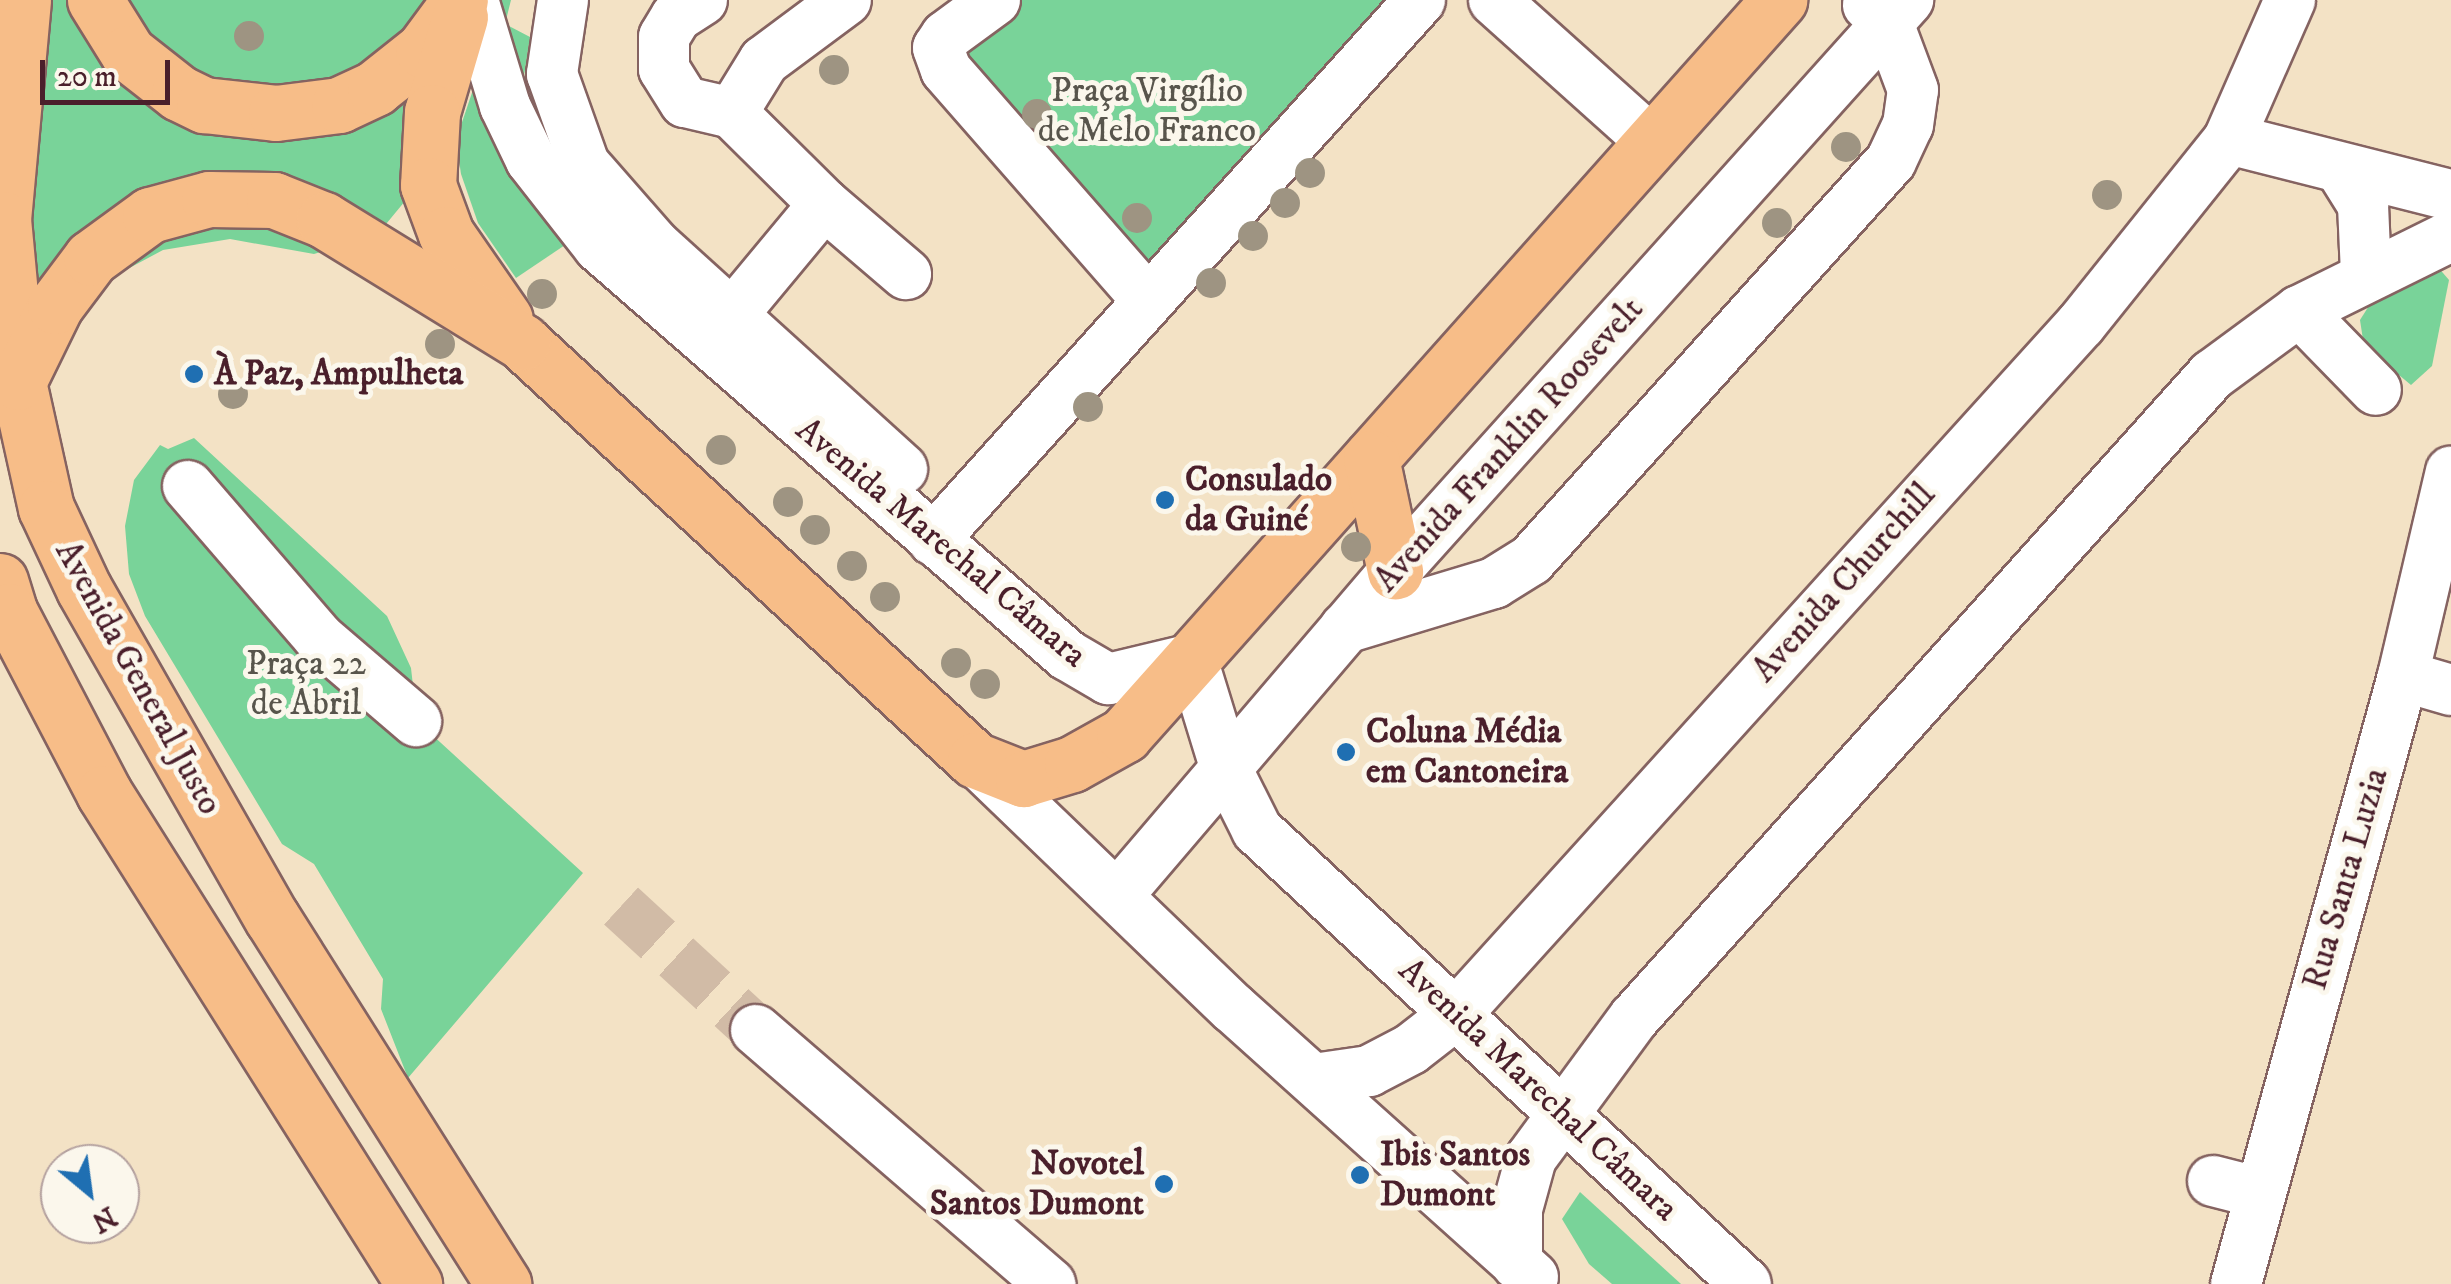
<!DOCTYPE html>
<html>
<head>
<meta charset="utf-8">
<style>
  body { margin:0 }
  #map { position:relative; width:2451px; height:1284px; overflow:hidden; background:#f3e2c5; font-family:"IM FELL DW Pica",serif }
  div>[style] { position:absolute }
  [style*='--x'] { left:calc(var(--x)*1px); top:calc(var(--y)*1px); width:calc(var(--w)*1px); rotate:calc(var(--a)*1deg) }
  .green>* { inset:0; background:#79d399 }
  .minor-tunnel>* { height:50px; margin-top:-25px; transform-origin:0; background:repeating-linear-gradient(90deg,#d1bba6 0 50px,transparent 0 75px) }
  .roads { filter:drop-shadow(2px 0 #856361) drop-shadow(-2px 0 #856361) drop-shadow(0 2px #856361) drop-shadow(0 -2px #856361) }
  .minor>* { height:50px; margin:-25px; padding:0 25px; transform-origin:25px; border-radius:25px; background:#fff }
  .major>* { height:55px; margin:-27.5px; padding:0 27.5px; transform-origin:27.5px; border-radius:27.5px; background:#f7bd88 }
  .highway>* { height:55px; margin:-27.5px; padding:0 27.5px; transform-origin:27.5px; border-radius:27.5px; background:#f7bd88 }
  .trees>* { width:30px; height:30px; margin:-15px; border-radius:50%; background:#9e9482 }
  .dots>* { width:28px; height:28px; translate:-50% -50%; box-sizing:border-box; border:5px solid #fbf7ec; border-radius:50% }
  span { translate:-50% -50%; white-space:nowrap; text-align:center; line-height:1.15; -webkit-text-stroke:10px #fbf7ec; paint-order:stroke }
  .park-label { font-size:35px; color:#58554c }
  .poi-label { font-size:35px; color:#4a1f2b; font-weight:700 }
  .left { translate:0 -50%; text-align:left }
  .right { translate:-100% -50%; text-align:right }
  .street-label { font-size:35px; color:#4a1f2b }
  .north { position:absolute; left:40px; top:1144px; width:100px; height:100px; box-sizing:border-box; background:#fbf7ec; border:2px solid #b4a19f; border-radius:50%; rotate:151deg; font-size:28px; font-weight:700; line-height:40px; text-align:center; color:#4a1f2b }
  .north::after { content:''; display:block; margin:auto; width:35px; height:45px; background:#1f6fb2; clip-path:polygon(50% 0,100% 100%,50% 72%,0 100%) }
  .scale { position:absolute; left:40px; top:60px; width:130px; height:45px; box-sizing:border-box; border:5px solid #4a1f2b; border-top:0; padding-left:12px; font-size:30px; line-height:35px; white-space:nowrap; color:#4a1f2b; -webkit-text-stroke:8px #fbf7ec; paint-order:stroke }
</style>
</head>
<body>
<div id="map">
  <div class="green">
    <div style="clip-path:polygon(0 0,493px 0,490px 28px,448px 149px,377px 235px,314px 254px,230px 239px,163px 250px,77px 296px,0 318px)"></div>
    <div style="clip-path:polygon(499px 0,511px 0,505px 24px,530px 37px,524px 76px,509px 58px,498px 22px)"></div>
    <div style="clip-path:polygon(1014px 0,1393px 0,1147px 281px,946px 48px)"></div>
    <div style="clip-path:polygon(479px 72px,571px 241px,516px 278px,478px 223px,461px 174px,456px 140px)"></div>
    <div style="clip-path:polygon(2437px 266px,2449px 280px,2432px 366px,2411px 385px,2364px 346px,2360px 320px,2372px 301px)"></div>
    <div style="clip-path:polygon(194px 438px,387px 616px,411px 668px,417px 721px,583px 873px,408px 1078px,381px 1009px,383px 979px,314px 864px,282px 844px,145px 616px,129px 574px,125px 526px,134px 480px,160px 445px,168px 449px)"></div>
    <div style="clip-path:polygon(1580px 1192px,1681px 1284px,1612px 1284px,1589px 1264px,1562px 1219px)"></div>
  </div>
  <div class="minor-tunnel">
    <div style="--x:621;--y:906;--w:183;--a:42.6"></div>
  </div>
  <div class="roads">
    <div class="minor">
      <div style="--x:473;--y:0;--w:111;--a:73.2"></div>
      <div style="--x:505;--y:106;--w:60;--a:64.3"></div>
      <div style="--x:531;--y:160;--w:110;--a:52"></div>
      <div style="--x:599;--y:247;--w:621;--a:41.08"></div>
      <div style="--x:1067;--y:655;--w:48;--a:30.3"></div>
      <div style="--x:1108;--y:679;--w:86;--a:-13.4"></div>
      <div style="--x:1192;--y:659;--w:112;--a:72.9"></div>
      <div style="--x:1225;--y:766;--w:72;--a:63.4"></div>
      <div style="--x:1257;--y:830;--w:667;--a:42.87"></div>
      <div style="--x:563;--y:0;--w:75;--a:98.5"></div>
      <div style="--x:552;--y:74;--w:96;--a:70.4"></div>
      <div style="--x:584;--y:164;--w:106;--a:48.8"></div>
      <div style="--x:654;--y:244;--w:335;--a:42.2"></div>
      <div style="--x:702;--y:0;--w:31;--a:147"></div>
      <div style="--x:676;--y:17;--w:23;--a:121"></div>
      <div style="--x:664;--y:37;--w:32;--a:90"></div>
      <div style="--x:664;--y:69;--w:39;--a:58"></div>
      <div style="--x:685;--y:102;--w:48;--a:13.2"></div>
      <div style="--x:995;--y:0;--w:61;--a:143.7"></div>
      <div style="--x:946;--y:36;--w:14;--a:124"></div>
      <div style="--x:938;--y:48;--w:23;--a:70"></div>
      <div style="--x:946;--y:70;--w:307;--a:48.8"></div>
      <div style="--x:1494;--y:0;--w:211;--a:41.9"></div>
      <div style="--x:2229;--y:139;--w:229;--a:14.2"></div>
      <div style="--x:2340;--y:168;--w:44;--a:58.1"></div>
      <div style="--x:2363;--y:205;--w:69;--a:87.5"></div>
      <div style="--x:824;--y:204;--w:129;--a:-135.3"></div>
      <div style="--x:732;--y:113;--w:61;--a:-58.4"></div>
      <div style="--x:764;--y:61;--w:102;--a:-36.6"></div>
      <div style="--x:2299;--y:311;--w:110;--a:45.7"></div>
      <div style="--x:732;--y:315;--w:144;--a:-50.3"></div>
      <div style="--x:824;--y:204;--w:108;--a:40.5"></div>
      <div style="--x:188;--y:486;--w:201;--a:49.2"></div>
      <div style="--x:319;--y:638;--w:128;--a:40.6"></div>
      <div style="--x:933;--y:540;--w:727;--a:-47.95"></div>
      <div style="--x:1345;--y:628;--w:156;--a:-16.8"></div>
      <div style="--x:1494;--y:583;--w:44;--a:-31.9"></div>
      <div style="--x:1531;--y:560;--w:537;--a:-47.94"></div>
      <div style="--x:1891;--y:161;--w:40;--a:-65"></div>
      <div style="--x:1908;--y:125;--w:35;--a:-82"></div>
      <div style="--x:1913;--y:90;--w:72;--a:-110.5"></div>
      <div style="--x:1888;--y:23;--w:27;--a:-138"></div>
      <div style="--x:2403;--y:676;--w:50;--a:16.3"></div>
      <div style="--x:975;--y:760;--w:358;--a:43.9"></div>
      <div style="--x:1233;--y:1008;--w:403;--a:41.9"></div>
      <div style="--x:1117;--y:896;--w:428;--a:-49.5"></div>
      <div style="--x:1395;--y:571;--w:768;--a:-48.06"></div>
      <div style="--x:756;--y:1030;--w:389;--a:40.8"></div>
      <div style="--x:1314;--y:1079;--w:56;--a:-8.3"></div>
      <div style="--x:1369;--y:1071;--w:47;--a:-27.6"></div>
      <div style="--x:1411;--y:1049;--w:57;--a:-37.9"></div>
      <div style="--x:1456;--y:1014;--w:931;--a:-47.83"></div>
      <div style="--x:2081;--y:324;--w:237;--a:-51.3"></div>
      <div style="--x:2229;--y:139;--w:152;--a:-66.3"></div>
      <div style="--x:2213;--y:1181;--w:49;--a:14.3"></div>
      <div style="--x:1517;--y:1264;--w:55;--a:-90"></div>
      <div style="--x:1517;--y:1209;--w:53;--a:-74.6"></div>
      <div style="--x:1531;--y:1158;--w:174;--a:-53.7"></div>
      <div style="--x:1634;--y:1018;--w:865;--a:-48.05"></div>
      <div style="--x:2212;--y:375;--w:108;--a:-36.3"></div>
      <div style="--x:2299;--y:311;--w:169;--a:-26.3"></div>
      <div style="--x:2236;--y:1284;--w:631;--a:-74.64"></div>
      <div style="--x:2403;--y:676;--w:210;--a:-76.8"></div>
    </div>
    <div class="major">
      <div style="--x:522;--y:342;--w:616;--a:42.7"></div>
      <div style="--x:975;--y:760;--w:52;--a:21.6"></div>
      <div style="--x:1023;--y:779;--w:51;--a:-17"></div>
      <div style="--x:1072;--y:764;--w:60;--a:-29.1"></div>
      <div style="--x:1124;--y:735;--w:985;--a:-48.29"></div>
      <div style="--x:1371;--y:458;--w:116;--a:78"></div>
    </div>
    <div class="highway">
      <div style="--x:23;--y:0;--w:220;--a:95.2"></div>
      <div style="--x:3;--y:219;--w:164;--a:84.7"></div>
      <div style="--x:18;--y:382;--w:129;--a:77.5"></div>
      <div style="--x:46;--y:508;--w:89;--a:64.9"></div>
      <div style="--x:84;--y:589;--w:379;--a:60.3"></div>
      <div style="--x:272;--y:918;--w:433;--a:57.7"></div>
      <div style="--x:95;--y:0;--w:62;--a:58.1"></div>
      <div style="--x:128;--y:53;--w:65;--a:38.1"></div>
      <div style="--x:179;--y:93;--w:28;--a:26"></div>
      <div style="--x:204;--y:105;--w:72;--a:6.3"></div>
      <div style="--x:276;--y:113;--w:64;--a:-7.2"></div>
      <div style="--x:339;--y:105;--w:40;--a:-25"></div>
      <div style="--x:375;--y:88;--w:61;--a:-38.4"></div>
      <div style="--x:423;--y:50;--w:62;--a:-53.5"></div>
      <div style="--x:460;--y:17;--w:99;--a:106.4"></div>
      <div style="--x:432;--y:112;--w:73;--a:93.1"></div>
      <div style="--x:428;--y:185;--w:52;--a:69.8"></div>
      <div style="--x:446;--y:234;--w:103;--a:55.2"></div>
      <div style="--x:18;--y:382;--w:85;--a:-64"></div>
      <div style="--x:55;--y:306;--w:60;--a:-53.1"></div>
      <div style="--x:91;--y:258;--w:73;--a:-36.1"></div>
      <div style="--x:150;--y:215;--w:61;--a:-15.2"></div>
      <div style="--x:209;--y:199;--w:65;--a:0.9"></div>
      <div style="--x:274;--y:200;--w:54;--a:21.8"></div>
      <div style="--x:324;--y:220;--w:233;--a:31.6"></div>
      <div style="--x:0;--y:581;--w:31;--a:73"></div>
      <div style="--x:9;--y:611;--w:205;--a:62.4"></div>
      <div style="--x:104;--y:793;--w:581;--a:57.73"></div>
    </div>
  </div>
  <div class="trees">
    <div style="left:249px;top:36px"></div>
    <div style="left:834px;top:70px"></div>
    <div style="left:1037px;top:114px"></div>
    <div style="left:1846px;top:147px"></div>
    <div style="left:1310px;top:173px"></div>
    <div style="left:2107px;top:195px"></div>
    <div style="left:1285px;top:203px"></div>
    <div style="left:1137px;top:218px"></div>
    <div style="left:1777px;top:223px"></div>
    <div style="left:1253px;top:236px"></div>
    <div style="left:1211px;top:283px"></div>
    <div style="left:542px;top:294px"></div>
    <div style="left:440px;top:344px"></div>
    <div style="left:233px;top:394px"></div>
    <div style="left:1088px;top:407px"></div>
    <div style="left:721px;top:450px"></div>
    <div style="left:788px;top:502px"></div>
    <div style="left:815px;top:530px"></div>
    <div style="left:1356px;top:547px"></div>
    <div style="left:852px;top:566px"></div>
    <div style="left:885px;top:597px"></div>
    <div style="left:956px;top:663px"></div>
    <div style="left:985px;top:684px"></div>
  </div>
  <div class="dots">
    <div style="left:194px;top:374px;background:#1f6fb2"></div>
    <div style="left:1165px;top:500px;background:#1f6fb2"></div>
    <div style="left:1346px;top:752px;background:#1f6fb2"></div>
    <div style="left:1360px;top:1175px;background:#1f6fb2"></div>
    <div style="left:1164px;top:1184px;background:#1f6fb2"></div>
  </div>
  <div class="park-label">
    <span style="left:1147px;top:111px">Praça Virgílio<br>de Melo Franco</span>
    <span style="left:306px;top:684px">Praça 22<br>de Abril</span>
  </div>
  <div class="poi-label">
    <span class="left" style="left:214px;top:374px">À Paz, Ampulheta</span>
    <span class="left" style="left:1185px;top:500px">Consulado<br>da Guiné</span>
    <span class="left" style="left:1366px;top:752px">Coluna Média<br>em Cantoneira</span>
    <span class="left" style="left:1380px;top:1175px">Ibis Santos<br>Dumont</span>
    <span class="right" style="left:1144px;top:1184px">Novotel<br>Santos Dumont</span>
  </div>
  <div class="street-label">
    <span style="left:1509px;top:445px;rotate:-48deg">Avenida Franklin Roosevelt</span>
    <span style="left:941px;top:543px;rotate:40deg">Avenida Marechal Câmara</span>
    <span style="left:1844px;top:583px;rotate:-48deg">Avenida Churchill</span>
    <span style="left:138px;top:678px;rotate:61deg">Avenida General Justo</span>
    <span style="left:2346px;top:879px;rotate:-74deg">Rua Santa Luzia</span>
    <span style="left:1538px;top:1090px;rotate:43deg">Avenida Marechal Câmara</span>
  </div>
  <div class="north">N</div>
  <div class="scale">20 m</div>
</div>
</body>
</html>
